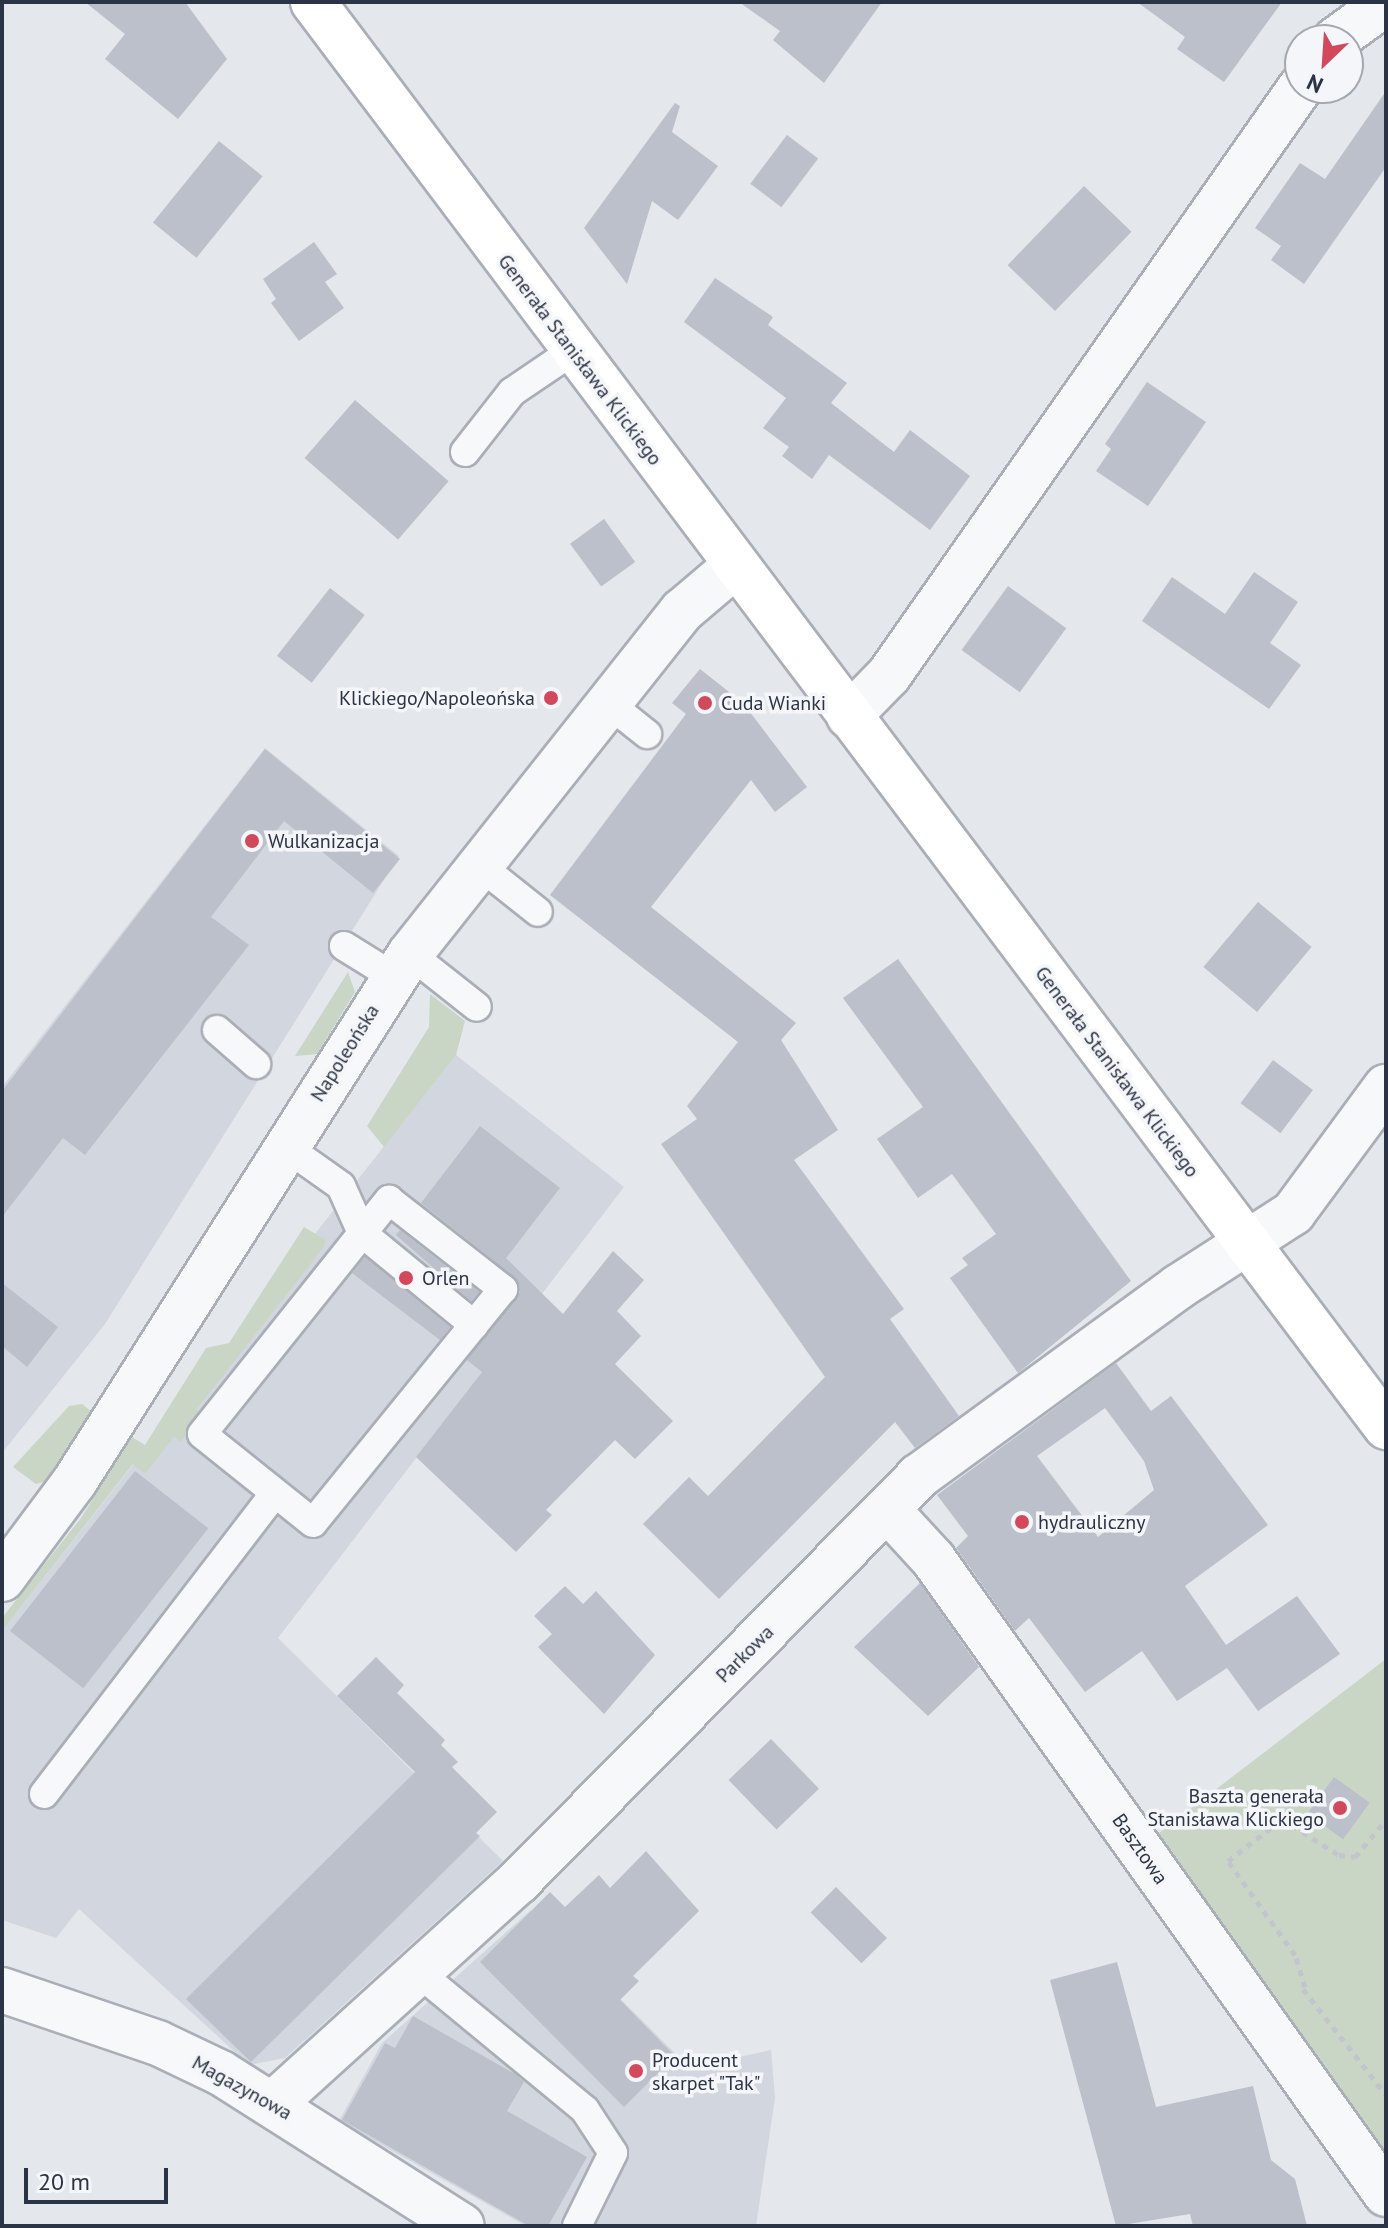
<!DOCTYPE html>
<html>
<head>
<meta charset="utf-8">
<style>
  body { margin:0 }
  #map { position:relative; width:1388px; height:2228px; overflow:hidden; background:#e4e7ec; font-family:"PT Sans",sans-serif }
  div>[style] { position:absolute }
  [style*='--x'] { left:calc(var(--x)*1px); top:calc(var(--y)*1px); width:calc(var(--w)*1px); rotate:calc(var(--a)*1deg) }
  .built>* { inset:0; background:#d2d6de }
  .green>* { inset:0; background:#c9d6c5 }
  .building>* { inset:0; background:#bbc0ca; transform-origin:0 0 }
  .path>* { height:5px; margin-top:-2.5px; transform-origin:0; background:repeating-linear-gradient(90deg,#c2c5cb 0 6px,transparent 0 12px) }
  .roads { filter:drop-shadow(2px 0 #a9aeb7) drop-shadow(-2px 0 #a9aeb7) drop-shadow(0 2px #a9aeb7) drop-shadow(0 -2px #a9aeb7) }
  .lane>* { height:28px; margin:-14px; padding:0 14px; transform-origin:14px; border-radius:14px; background:#f7f8fa }
  .street>* { height:44px; margin:-22px; padding:0 22px; transform-origin:22px; border-radius:22px; background:#f7f8fa }
  .secondary>* { height:44px; margin:-22px; padding:0 22px; transform-origin:22px; border-radius:22px; background:#fff }
  .dots>* { width:22px; height:22px; translate:-50% -50%; box-sizing:border-box; border:4px solid #f4f6f9; border-radius:50% }
  span { translate:-50% -50%; white-space:nowrap; text-align:center; line-height:1.15; -webkit-text-stroke:7px #f4f6f9; paint-order:stroke }
  .street-label { font-size:20px; color:#2b3445 }
  .poi-label { font-size:20px; color:#2b3445 }
  .right { translate:-100% -50%; text-align:right }
  .left { translate:0 -50%; text-align:left }
  .frame { position:absolute; inset:0; border:4px solid #2b3445; pointer-events:none }
  .north { position:absolute; left:1284px; top:24px; width:80px; height:80px; box-sizing:border-box; background:#f4f6f9; border:2px solid #a4a8b1; border-radius:50%; rotate:205deg; font-size:22px; font-weight:700; line-height:32px; text-align:center; color:#2b3445 }
  .north::after { content:''; display:block; margin:auto; width:28px; height:36px; background:#d1495b; clip-path:polygon(50% 0,100% 100%,50% 72%,0 100%) }
  .scale { position:absolute; left:24px; top:2168px; width:144px; height:36px; box-sizing:border-box; border:4px solid #2b3445; border-top:0; padding-left:10px; font-size:24px; line-height:28px; white-space:nowrap; color:#2b3445; -webkit-text-stroke:6px #f4f6f9; paint-order:stroke }
</style>
</head>
<body>
<div id="map">
  <div class="built">
    <div style="clip-path:polygon(265px 748px,399px 856px,105px 1324px,2px 1453px,2px 1087px)"></div>
    <div style="clip-path:polygon(456px 1055px,624px 1187px,278px 1638px,503px 1861px,285px 2058px,249px 2065px,79px 1909px,56px 1938px,2px 1920px,2px 1631px)"></div>
    <div style="clip-path:polygon(531px 1910px,690px 2068px,771px 2050px,775px 2098px,756px 2226px,526px 2226px,339px 2121px,382px 2043px)"></div>
  </div>
  <div class="green">
    <div style="clip-path:polygon(348px 972px,355px 992px,317px 1054px,295px 1056px)"></div>
    <div style="clip-path:polygon(430px 994px,465px 1021px,456px 1055px,384px 1147px,367px 1126px,429px 1027px)"></div>
    <div style="clip-path:polygon(304px 1227px,326px 1240px,323px 1248px,196px 1410px,201px 1415px,181px 1442px,174px 1437px,145px 1474px,133px 1464px,2px 1631px,2px 1618px,81px 1518px,132px 1437px,145px 1445px,206px 1348px,229px 1343px)"></div>
    <div style="clip-path:polygon(82px 1404px,92px 1412px,47px 1481px,36px 1484px,13px 1467px,69px 1406px)"></div>
    <div style="clip-path:polygon(1386px 1659px,1386px 2160px,1159px 1833px)"></div>
  </div>
  <div class="building">
    <div style="clip-path:polygon(85px 2px,185px 2px,227px 59px,178px 119px,105px 59px,125px 34px)"></div>
    <div style="clip-path:polygon(739px 2px,882px 2px,824px 83px,773px 40px,780px 31px)"></div>
    <div style="clip-path:polygon(1137px 2px,1282px 2px,1224px 82px,1177px 49px,1185px 37px)"></div>
    <div style="clip-path:polygon(1386px 91px,1386px 167px,1304px 284px,1271px 260px,1281px 246px,1255px 228px,1300px 163px,1325px 179px)"></div>
    <div style="clip-path:polygon(675px 103px,680px 106px,672px 132px,718px 166px,678px 220px,652px 201px,627px 284px,584px 228px)"></div>
    <div style="left:787px;top:135px;width:39px;height:61px;rotate:37deg"></div>
    <div style="left:219px;top:141px;width:56px;height:105px;rotate:39deg"></div>
    <div style="left:1084px;top:186px;width:66px;height:110px;rotate:44deg"></div>
    <div style="clip-path:polygon(314px 242px,337px 274px,325px 282px,344px 308px,299px 341px,271px 303px,276px 299px,263px 279px)"></div>
    <div style="clip-path:polygon(715px 278px,773px 317px,768px 325px,847px 383px,831px 403px,894px 452px,910px 430px,970px 476px,930px 530px,829px 455px,812px 479px,782px 456px,789px 447px,763px 428px,786px 398px,684px 322px)"></div>
    <div style="clip-path:polygon(1147px 382px,1206px 422px,1148px 506px,1096px 471px,1111px 449px,1105px 444px)"></div>
    <div style="left:355px;top:400px;width:124px;height:77px;rotate:41deg"></div>
    <div style="left:604px;top:519px;width:53px;height:42px;rotate:54deg"></div>
    <div style="clip-path:polygon(1254px 572px,1298px 602px,1270px 643px,1301px 665px,1269px 709px,1142px 621px,1172px 577px,1225px 614px)"></div>
    <div style="left:1008px;top:586px;width:72px;height:79px;rotate:36deg"></div>
    <div style="left:330px;top:588px;width:44px;height:86px;rotate:38deg"></div>
    <div style="clip-path:polygon(700px 669px,743px 703px,807px 787px,775px 812px,751px 780px,651px 907px,796px 1023px,781px 1040px,838px 1130px,794px 1160px,904px 1309px,890px 1319px,959px 1416px,915px 1448px,895px 1422px,719px 1599px,643px 1524px,689px 1477px,708px 1496px,825px 1377px,661px 1144px,697px 1119px,687px 1106px,738px 1042px,550px 895px,686px 714px,672px 703px)"></div>
    <div style="clip-path:polygon(265px 749px,400px 859px,373px 893px,284px 821px,211px 917px,249px 945px,85px 1155px,63px 1138px,2px 1217px,2px 1091px)"></div>
    <div style="left:1258px;top:902px;width:70px;height:85px;rotate:40deg"></div>
    <div style="clip-path:polygon(898px 959px,1131px 1281px,1018px 1373px,950px 1278px,968px 1265px,962px 1258px,996px 1234px,952px 1174px,918px 1198px,877px 1139px,923px 1107px,843px 998px)"></div>
    <div style="left:1273px;top:1060px;width:50px;height:54px;rotate:37deg"></div>
    <div style="clip-path:polygon(480px 1126px,560px 1188px,506px 1258px,563px 1314px,613px 1251px,644px 1280px,617px 1311px,641px 1336px,615px 1364px,673px 1421px,635px 1459px,615px 1440px,546px 1510px,552px 1515px,516px 1552px,416px 1457px,482px 1372px,467px 1360px,520px 1292px,513px 1276px,421px 1203px)"></div>
    <div style="clip-path:polygon(388px 1228px,396px 1235px,400px 1230px,479px 1292px,471px 1301px)"></div>
    <div style="clip-path:polygon(365px 1257px,450px 1327px,440px 1340px,352px 1273px)"></div>
    <div style="clip-path:polygon(2px 1283px,58px 1327px,27px 1367px,2px 1346px)"></div>
    <div style="clip-path:polygon(evenodd,1116px 1363px,1151px 1411px,1171px 1396px,1268px 1525px,1185px 1586px,1226px 1645px,1297px 1596px,1340px 1654px,1258px 1711px,1227px 1668px,1177px 1701px,1142px 1651px,1085px 1692px,1029px 1618px,1015px 1631px,956px 1548px,968px 1536px,937px 1495px,1116px 1363px,1105px 1408px,1144px 1461px,1154px 1490px,1098px 1537px,1037px 1456px,1105px 1408px)"></div>
    <div style="left:135px;top:1471px;width:93px;height:203px;rotate:38deg"></div>
    <div style="clip-path:polygon(920px 1583px,979px 1667px,928px 1716px,854px 1647px)"></div>
    <div style="clip-path:polygon(565px 1586px,583px 1604px,596px 1591px,655px 1655px,604px 1714px,538px 1647px,552px 1634px,534px 1616px)"></div>
    <div style="clip-path:polygon(376px 1657px,404px 1685px,397px 1693px,445px 1740px,441px 1745px,458px 1762px,452px 1767px,497px 1812px,476px 1833px,480px 1836px,251px 2062px,186px 1999px,415px 1772px,337px 1696px)"></div>
    <div style="left:771px;top:1739px;width:69px;height:59px;rotate:46deg"></div>
    <div style="left:1334px;top:1777px;width:44px;height:45px;rotate:36deg"></div>
    <div style="clip-path:polygon(646px 1851px,699px 1911px,633px 1976px,639px 1981px,620px 2000px,675px 2056px,624px 2107px,480px 1962px,550px 1892px,565px 1907px,599px 1875px,610px 1888px)"></div>
    <div style="left:836px;top:1887px;width:72px;height:36px;rotate:45deg"></div>
    <div style="clip-path:polygon(1117px 1962px,1156px 2107px,1253px 2086px,1271px 2160px,1295px 2179px,1307px 2226px,1193px 2226px,1190px 2214px,1116px 2226px,1050px 1980px)"></div>
    <div style="clip-path:polygon(413px 2016px,515px 2074px,524px 2082px,507px 2111px,587px 2157px,548px 2226px,529px 2226px,342px 2120px,385px 2043px,395px 2048px)"></div>
  </div>
  <div class="path">
    <div style="--x:1305;--y:1987;--w:34;--a:-107"></div>
    <div style="--x:1295;--y:1955;--w:115;--a:-125.5"></div>
    <div style="--x:1228;--y:1861;--w:68;--a:-37.9"></div>
    <div style="--x:1282;--y:1819;--w:67;--a:32.3"></div>
    <div style="--x:1339;--y:1855;--w:16;--a:7"></div>
    <div style="--x:1355;--y:1857;--w:48;--a:-50"></div>
    <div style="--x:1303;--y:1989;--w:135;--a:51.9"></div>
  </div>
  <div class="roads">
    <div class="lane">
      <div style="--x:465;--y:452;--w:76;--a:-51.9"></div>
      <div style="--x:512;--y:392;--w:75;--a:-34.1"></div>
      <div style="--x:608;--y:703;--w:50;--a:38.5"></div>
      <div style="--x:479;--y:865;--w:75;--a:38.5"></div>
      <div style="--x:344;--y:946;--w:59;--a:31.8"></div>
      <div style="--x:410;--y:954;--w:85;--a:38.3"></div>
      <div style="--x:217;--y:1030;--w:52;--a:41.1"></div>
      <div style="--x:286;--y:1147;--w:67;--a:35.3"></div>
      <div style="--x:341;--y:1186;--w:51;--a:65.9"></div>
      <div style="--x:362;--y:1233;--w:145;--a:39.4"></div>
      <div style="--x:389;--y:1200;--w:145;--a:38"></div>
      <div style="--x:503;--y:1289;--w:301;--a:129.1"></div>
      <div style="--x:313;--y:1523;--w:142;--a:-141.3"></div>
      <div style="--x:202;--y:1434;--w:300;--a:-51.4"></div>
      <div style="--x:44;--y:1794;--w:379;--a:-52.5"></div>
      <div style="--x:419;--y:1973;--w:215;--a:39.5"></div>
      <div style="--x:585;--y:2110;--w:51;--a:56.9"></div>
      <div style="--x:613;--y:2153;--w:81;--a:116.3"></div>
    </div>
    <div class="street">
      <div style="--x:1335;--y:40;--w:63;--a:-36"></div>
      <div style="--x:849;--y:716;--w:57;--a:-45.7"></div>
      <div style="--x:889;--y:675;--w:717;--a:-55"></div>
      <div style="--x:888;--y:1510;--w:67;--a:47.4"></div>
      <div style="--x:933;--y:1559;--w:780;--a:54.5"></div>
      <div style="--x:2;--y:1579;--w:122;--a:-53.3"></div>
      <div style="--x:75;--y:1481;--w:624;--a:-57.56"></div>
      <div style="--x:410;--y:954;--w:438;--a:-51.6"></div>
      <div style="--x:682;--y:611;--w:71;--a:-40.4"></div>
      <div style="--x:2;--y:1990;--w:165;--a:18.8"></div>
      <div style="--x:158;--y:2043;--w:70;--a:25.5"></div>
      <div style="--x:221;--y:2073;--w:285;--a:32.4"></div>
      <div style="--x:274;--y:2103;--w:329;--a:-42.2"></div>
      <div style="--x:518;--y:1882;--w:571;--a:-45.35"></div>
      <div style="--x:919;--y:1476;--w:321;--a:-36.1"></div>
      <div style="--x:1178;--y:1287;--w:137;--a:-32.8"></div>
      <div style="--x:1293;--y:1213;--w:157;--a:-53.6"></div>
    </div>
    <div class="secondary">
      <div style="--x:313;--y:2;--w:1784;--a:53.02"></div>
    </div>
  </div>
  <div class="dots">
    <div style="left:551px;top:698px;background:#d1495b"></div>
    <div style="left:705px;top:703px;background:#d1495b"></div>
    <div style="left:252px;top:841px;background:#d1495b"></div>
    <div style="left:406px;top:1278px;background:#d1495b"></div>
    <div style="left:1022px;top:1522px;background:#d1495b"></div>
    <div style="left:1340px;top:1808px;background:#d1495b"></div>
    <div style="left:636px;top:2071px;background:#d1495b"></div>
  </div>
  <div class="street-label">
    <span style="left:580px;top:360px;rotate:53deg">Generała Stanisława Klickiego</span>
    <span style="left:345px;top:1053px;rotate:-58deg">Napoleońska</span>
    <span style="left:1117px;top:1072px;rotate:53deg">Generała Stanisława Klickiego</span>
    <span style="left:745px;top:1654px;rotate:-45deg">Parkowa</span>
    <span style="left:1140px;top:1849px;rotate:55deg">Basztowa</span>
    <span style="left:242px;top:2088px;rotate:29deg">Magazynowa</span>
  </div>
  <div class="poi-label">
    <span class="right" style="left:535px;top:698px">Klickiego/Napoleońska</span>
    <span class="left" style="left:721px;top:703px">Cuda Wianki</span>
    <span class="left" style="left:268px;top:841px">Wulkanizacja</span>
    <span class="left" style="left:422px;top:1278px">Orlen</span>
    <span class="left" style="left:1038px;top:1522px">hydrauliczny</span>
    <span class="right" style="left:1324px;top:1808px">Baszta generała<br>Stanisława Klickiego</span>
    <span class="left" style="left:652px;top:2072px">Producent<br>skarpet "Tak"</span>
  </div>
  <div class="frame"></div>
  <div class="north">N</div>
  <div class="scale">20 m</div>
</div>
</body>
</html>
